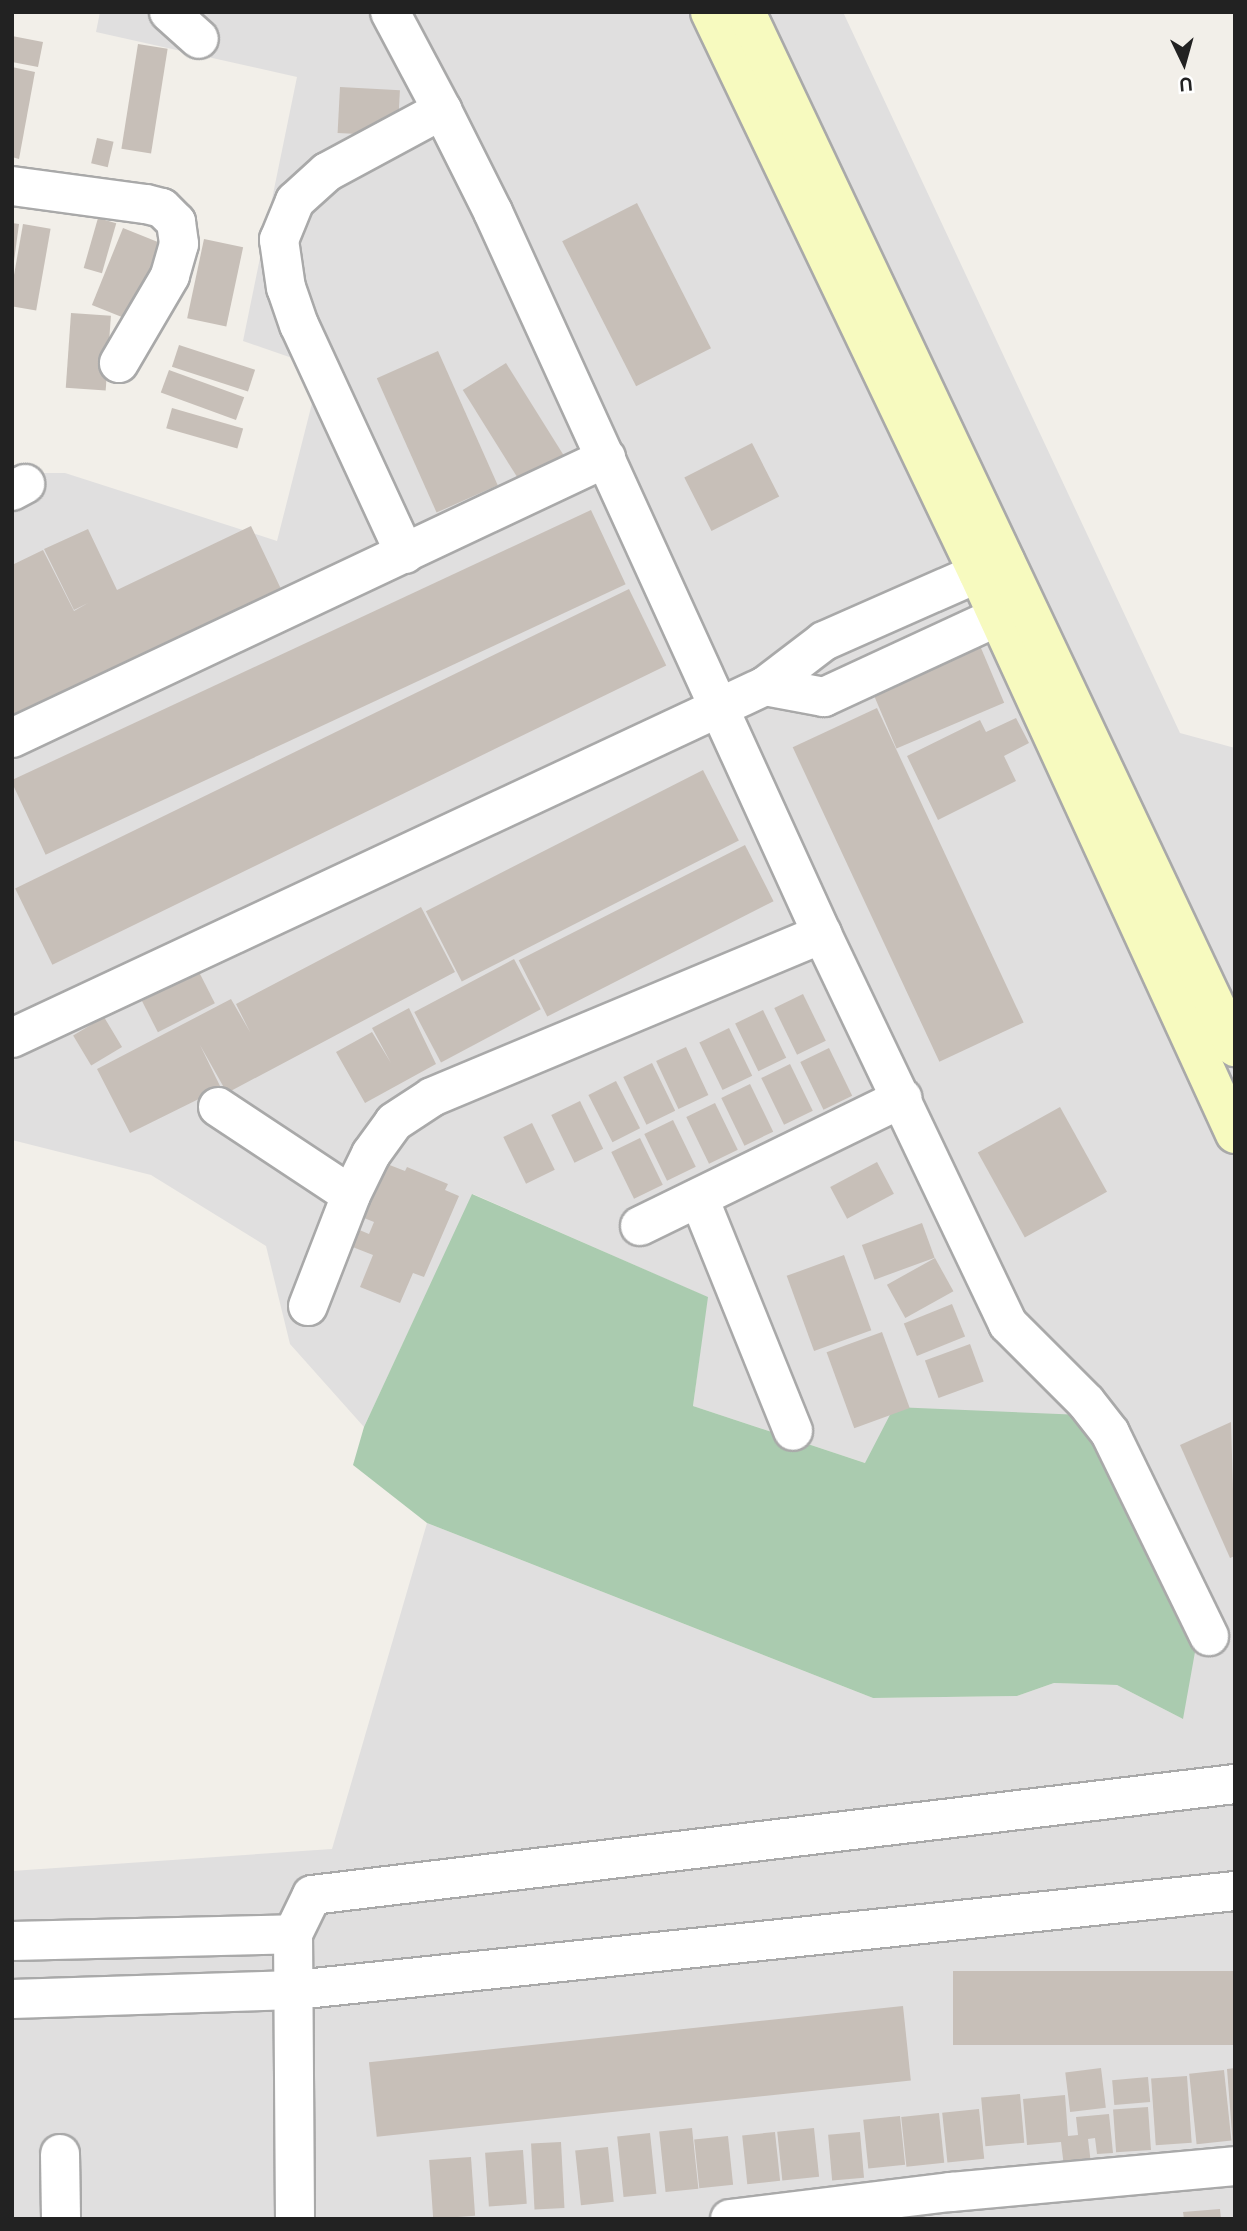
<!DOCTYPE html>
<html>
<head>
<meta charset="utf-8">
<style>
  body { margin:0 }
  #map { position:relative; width:1247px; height:2231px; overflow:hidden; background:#f2efe9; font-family:Figtree,sans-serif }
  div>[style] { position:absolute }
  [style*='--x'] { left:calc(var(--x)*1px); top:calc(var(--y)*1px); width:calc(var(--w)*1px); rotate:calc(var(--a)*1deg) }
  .residential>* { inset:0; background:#e0dfdf }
  .cemetery>* { inset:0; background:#aacbaf }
  .building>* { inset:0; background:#c7bfb8; transform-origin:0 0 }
  .roads { filter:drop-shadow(2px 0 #a9a9a9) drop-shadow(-2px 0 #a9a9a9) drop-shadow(0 2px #a9a9a9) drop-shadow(0 -2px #a9a9a9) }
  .street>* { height:38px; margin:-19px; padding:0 19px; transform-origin:19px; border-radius:19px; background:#fff }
  .secondary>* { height:38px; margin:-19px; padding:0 19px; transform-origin:19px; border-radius:19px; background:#f7fabf }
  span { translate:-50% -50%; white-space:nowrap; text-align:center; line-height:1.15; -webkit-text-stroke:5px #fff; paint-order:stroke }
  .frame { position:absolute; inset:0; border:14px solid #222; pointer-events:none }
  .north { position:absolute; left:1149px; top:28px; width:70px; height:70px; -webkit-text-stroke:5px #fff; paint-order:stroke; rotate:175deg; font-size:19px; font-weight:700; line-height:28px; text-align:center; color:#222 }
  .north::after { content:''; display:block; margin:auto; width:24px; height:32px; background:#222; clip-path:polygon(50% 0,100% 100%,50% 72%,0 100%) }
</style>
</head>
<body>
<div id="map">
  <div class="residential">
    <div style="clip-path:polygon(100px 12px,843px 12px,1180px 733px,1235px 748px,1235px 2219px,12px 2219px,12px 1871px,332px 1849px,427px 1523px,873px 1698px,1017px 1696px,1054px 1683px,1117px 1685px,1183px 1719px,865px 1463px,693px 1406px,707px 1297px,473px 1194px,364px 1427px,290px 1344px,266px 1246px,151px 1175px,12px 1140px,12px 473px,65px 473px,277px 541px,321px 368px,243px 341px,297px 77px,96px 32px)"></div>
  </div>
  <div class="cemetery">
    <div style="clip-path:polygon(472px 1194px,708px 1297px,693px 1406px,865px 1463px,894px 1407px,1083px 1415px,1195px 1652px,1183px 1719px,1117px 1685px,1054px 1683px,1017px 1696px,873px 1698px,427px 1523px,353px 1465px,364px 1427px)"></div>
  </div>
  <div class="building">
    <div style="clip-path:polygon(12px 36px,43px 42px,38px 67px,12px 62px)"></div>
    <div style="left:138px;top:44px;width:30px;height:106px;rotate:9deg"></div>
    <div style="clip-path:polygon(12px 67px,35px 72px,19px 159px,12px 157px)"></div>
    <div style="left:340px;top:87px;width:60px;height:46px;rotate:3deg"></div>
    <div style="left:97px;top:138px;width:17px;height:26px;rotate:13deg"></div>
    <div style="left:637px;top:203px;width:163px;height:84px;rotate:63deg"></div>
    <div style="left:98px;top:218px;width:19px;height:52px;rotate:16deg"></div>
    <div style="clip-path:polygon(12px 223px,19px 224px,14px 261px,12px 261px)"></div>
    <div style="left:23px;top:224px;width:28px;height:83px;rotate:10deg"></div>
    <div style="left:123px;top:228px;width:43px;height:83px;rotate:22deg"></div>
    <div style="left:204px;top:239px;width:40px;height:81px;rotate:12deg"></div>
    <div style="left:71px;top:313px;width:40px;height:75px;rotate:4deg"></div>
    <div style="left:179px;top:345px;width:80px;height:23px;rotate:18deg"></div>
    <div style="left:438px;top:351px;width:147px;height:67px;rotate:66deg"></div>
    <div style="left:506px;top:363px;width:113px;height:51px;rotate:58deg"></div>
    <div style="left:169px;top:370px;width:80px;height:24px;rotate:20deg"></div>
    <div style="left:172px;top:408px;width:74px;height:21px;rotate:16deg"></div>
    <div style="left:752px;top:443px;width:60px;height:76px;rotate:63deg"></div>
    <div style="left:591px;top:510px;width:82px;height:640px;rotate:65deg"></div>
    <div style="clip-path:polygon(251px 526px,281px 589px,12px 718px,12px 565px,43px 550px,74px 611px,88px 603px,74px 610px,44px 549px,88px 529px,117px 590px)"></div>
    <div style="left:629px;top:589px;width:85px;height:683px;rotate:64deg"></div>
    <div style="left:978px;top:641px;width:67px;height:117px;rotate:67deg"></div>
    <div style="left:877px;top:708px;width:347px;height:93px;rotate:65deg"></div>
    <div style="clip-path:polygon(1016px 718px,1029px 743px,1004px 756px,1016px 781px,938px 820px,907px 756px,980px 720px,986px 732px)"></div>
    <div style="left:703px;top:770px;width:79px;height:311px;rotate:63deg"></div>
    <div style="left:745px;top:845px;width:63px;height:254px;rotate:63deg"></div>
    <div style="clip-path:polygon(421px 907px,455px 972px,227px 1093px,200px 1045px,221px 1088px,130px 1133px,97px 1069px,231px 999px,250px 1032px,236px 1004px)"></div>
    <div style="left:514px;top:959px;width:57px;height:113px;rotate:62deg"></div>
    <div style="left:199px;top:972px;width:35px;height:64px;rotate:63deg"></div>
    <div style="left:803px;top:994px;width:52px;height:32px;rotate:64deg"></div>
    <div style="clip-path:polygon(409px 1008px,436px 1064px,365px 1103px,336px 1052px,372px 1032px,391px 1063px,372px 1028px)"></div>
    <div style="left:763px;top:1010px;width:53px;height:31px;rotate:64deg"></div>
    <div style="left:104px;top:1017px;width:35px;height:36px;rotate:59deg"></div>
    <div style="left:729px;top:1028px;width:53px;height:33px;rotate:64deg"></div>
    <div style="left:686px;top:1047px;width:53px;height:33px;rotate:65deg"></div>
    <div style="left:829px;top:1048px;width:53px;height:32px;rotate:64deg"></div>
    <div style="left:652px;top:1063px;width:53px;height:32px;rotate:64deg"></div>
    <div style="left:790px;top:1064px;width:52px;height:32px;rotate:64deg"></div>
    <div style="left:616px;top:1081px;width:53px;height:31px;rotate:63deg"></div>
    <div style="left:750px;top:1084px;width:53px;height:32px;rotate:64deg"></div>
    <div style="left:580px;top:1101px;width:53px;height:32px;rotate:64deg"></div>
    <div style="left:715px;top:1103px;width:52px;height:32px;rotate:64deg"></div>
    <div style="left:1060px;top:1107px;width:97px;height:94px;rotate:61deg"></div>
    <div style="left:673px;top:1120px;width:52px;height:32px;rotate:64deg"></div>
    <div style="left:532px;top:1123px;width:52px;height:32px;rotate:64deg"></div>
    <div style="left:640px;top:1138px;width:52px;height:32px;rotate:64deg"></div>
    <div style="left:877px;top:1162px;width:36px;height:53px;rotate:62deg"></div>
    <div style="clip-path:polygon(387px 1164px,405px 1171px,407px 1167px,448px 1184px,445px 1190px,459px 1196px,424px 1277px,413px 1273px,400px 1303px,360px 1287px,373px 1255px,350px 1246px,357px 1229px,369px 1234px,374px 1222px,364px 1218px)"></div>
    <div style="left:922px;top:1223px;width:37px;height:64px;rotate:70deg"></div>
    <div style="left:844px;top:1255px;width:80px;height:61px;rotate:70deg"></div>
    <div style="left:935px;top:1258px;width:38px;height:55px;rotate:61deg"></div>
    <div style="left:952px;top:1304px;width:35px;height:52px;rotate:68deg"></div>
    <div style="left:882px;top:1332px;width:81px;height:59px;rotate:70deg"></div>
    <div style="left:970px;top:1344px;width:40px;height:48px;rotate:70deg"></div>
    <div style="clip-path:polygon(1231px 1422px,1235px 1556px,1230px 1558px,1180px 1445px)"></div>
    <div style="left:1235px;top:1971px;width:74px;height:282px;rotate:90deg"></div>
    <div style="left:903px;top:2006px;width:75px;height:537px;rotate:84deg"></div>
    <div style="left:1101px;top:2068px;width:40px;height:36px;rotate:83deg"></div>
    <div style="clip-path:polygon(1235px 2068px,1235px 2146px,1233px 2146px,1227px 2069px)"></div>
    <div style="left:1224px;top:2070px;width:71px;height:35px;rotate:84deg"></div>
    <div style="left:1187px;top:2076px;width:67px;height:36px;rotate:86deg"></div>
    <div style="left:1148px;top:2077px;width:25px;height:36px;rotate:85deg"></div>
    <div style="left:1020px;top:2094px;width:49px;height:39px;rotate:85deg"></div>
    <div style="clip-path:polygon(1065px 2095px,1068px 2136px,1078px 2135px,1076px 2117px,1109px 2114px,1113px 2153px,1097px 2154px,1095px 2138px,1088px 2139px,1092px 2172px,1065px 2175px,1061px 2142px,1027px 2145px,1023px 2099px)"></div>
    <div style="left:1148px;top:2107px;width:43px;height:35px;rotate:86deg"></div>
    <div style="left:979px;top:2109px;width:50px;height:37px;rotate:84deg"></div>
    <div style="left:939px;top:2113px;width:50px;height:38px;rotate:84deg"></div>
    <div style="left:900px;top:2116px;width:49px;height:37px;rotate:84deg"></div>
    <div style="left:692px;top:2128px;width:61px;height:33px;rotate:84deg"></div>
    <div style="left:814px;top:2128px;width:49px;height:37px;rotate:84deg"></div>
    <div style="left:775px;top:2132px;width:49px;height:33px;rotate:84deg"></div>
    <div style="left:860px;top:2132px;width:46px;height:32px;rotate:85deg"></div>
    <div style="left:650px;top:2133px;width:61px;height:33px;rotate:84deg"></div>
    <div style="left:728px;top:2136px;width:49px;height:34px;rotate:84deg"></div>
    <div style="left:561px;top:2142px;width:66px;height:30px;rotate:87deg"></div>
    <div style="left:608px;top:2147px;width:55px;height:33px;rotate:84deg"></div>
    <div style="left:523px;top:2150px;width:54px;height:38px;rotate:86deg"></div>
    <div style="left:471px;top:2157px;width:59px;height:42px;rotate:86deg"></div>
    <div style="clip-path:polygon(1220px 2209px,1221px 2219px,1184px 2219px,1183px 2212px)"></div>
  </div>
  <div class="roads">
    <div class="street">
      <div style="--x:169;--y:12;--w:40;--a:42"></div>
      <div style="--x:390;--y:12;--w:111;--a:62"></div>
      <div style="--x:12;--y:186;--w:135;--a:7.7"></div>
      <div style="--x:146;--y:204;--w:16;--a:14"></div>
      <div style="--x:162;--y:208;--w:20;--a:45"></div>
      <div style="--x:176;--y:222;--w:22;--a:82"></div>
      <div style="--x:179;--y:244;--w:33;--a:106"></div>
      <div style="--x:170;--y:276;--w:101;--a:120.4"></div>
      <div style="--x:12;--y:491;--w:15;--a:-28"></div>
      <div style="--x:405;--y:554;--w:252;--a:-114.8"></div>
      <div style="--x:299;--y:325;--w:39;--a:-109"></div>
      <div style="--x:286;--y:288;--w:49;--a:-98.3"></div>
      <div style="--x:279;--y:240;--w:42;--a:-67.7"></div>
      <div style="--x:295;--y:201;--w:43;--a:-42.2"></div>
      <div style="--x:327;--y:172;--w:131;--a:-28.3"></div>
      <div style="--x:442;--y:110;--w:114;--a:63.4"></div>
      <div style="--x:493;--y:212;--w:793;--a:65.5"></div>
      <div style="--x:822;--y:934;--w:432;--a:64.5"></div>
      <div style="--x:1008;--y:1324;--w:110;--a:45"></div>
      <div style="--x:1086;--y:1402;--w:39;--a:52"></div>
      <div style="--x:1110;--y:1433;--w:226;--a:64"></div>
      <div style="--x:765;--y:686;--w:60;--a:10.6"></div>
      <div style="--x:824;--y:697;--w:221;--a:-24.8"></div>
      <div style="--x:12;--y:738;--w:657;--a:-25.24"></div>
      <div style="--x:12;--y:1038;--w:831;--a:-25.05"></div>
      <div style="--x:765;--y:686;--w:74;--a:-37.3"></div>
      <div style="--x:824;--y:641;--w:198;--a:-23.8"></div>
      <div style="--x:218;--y:1107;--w:159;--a:33.5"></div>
      <div style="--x:699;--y:1198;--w:251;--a:68"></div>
      <div style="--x:640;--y:1226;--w:292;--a:-26"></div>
      <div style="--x:308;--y:1306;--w:119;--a:-68.8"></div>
      <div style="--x:351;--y:1195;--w:46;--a:-64"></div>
      <div style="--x:371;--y:1154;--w:39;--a:-54"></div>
      <div style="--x:394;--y:1122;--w:45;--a:-33.3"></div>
      <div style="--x:432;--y:1097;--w:423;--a:-22.7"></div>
      <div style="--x:12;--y:1941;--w:281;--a:-1.4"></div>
      <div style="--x:12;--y:1999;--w:283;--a:-1.8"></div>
      <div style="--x:295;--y:1990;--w:945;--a:-6.01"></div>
      <div style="--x:60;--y:2154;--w:65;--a:89.1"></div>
      <div style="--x:295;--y:2219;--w:285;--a:-90.4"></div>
      <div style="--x:293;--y:1934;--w:43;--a:-64"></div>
      <div style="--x:312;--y:1895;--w:930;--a:-6.86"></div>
      <div style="--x:730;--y:2219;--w:223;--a:-7"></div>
      <div style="--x:951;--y:2192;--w:285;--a:-5.2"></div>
    </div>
    <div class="secondary">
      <div style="--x:710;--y:12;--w:622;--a:64.47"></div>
      <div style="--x:978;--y:573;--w:617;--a:65.39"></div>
      <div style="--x:746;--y:12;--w:1145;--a:64.71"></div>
    </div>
  </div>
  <div class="frame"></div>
  <div class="north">U</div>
</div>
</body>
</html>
